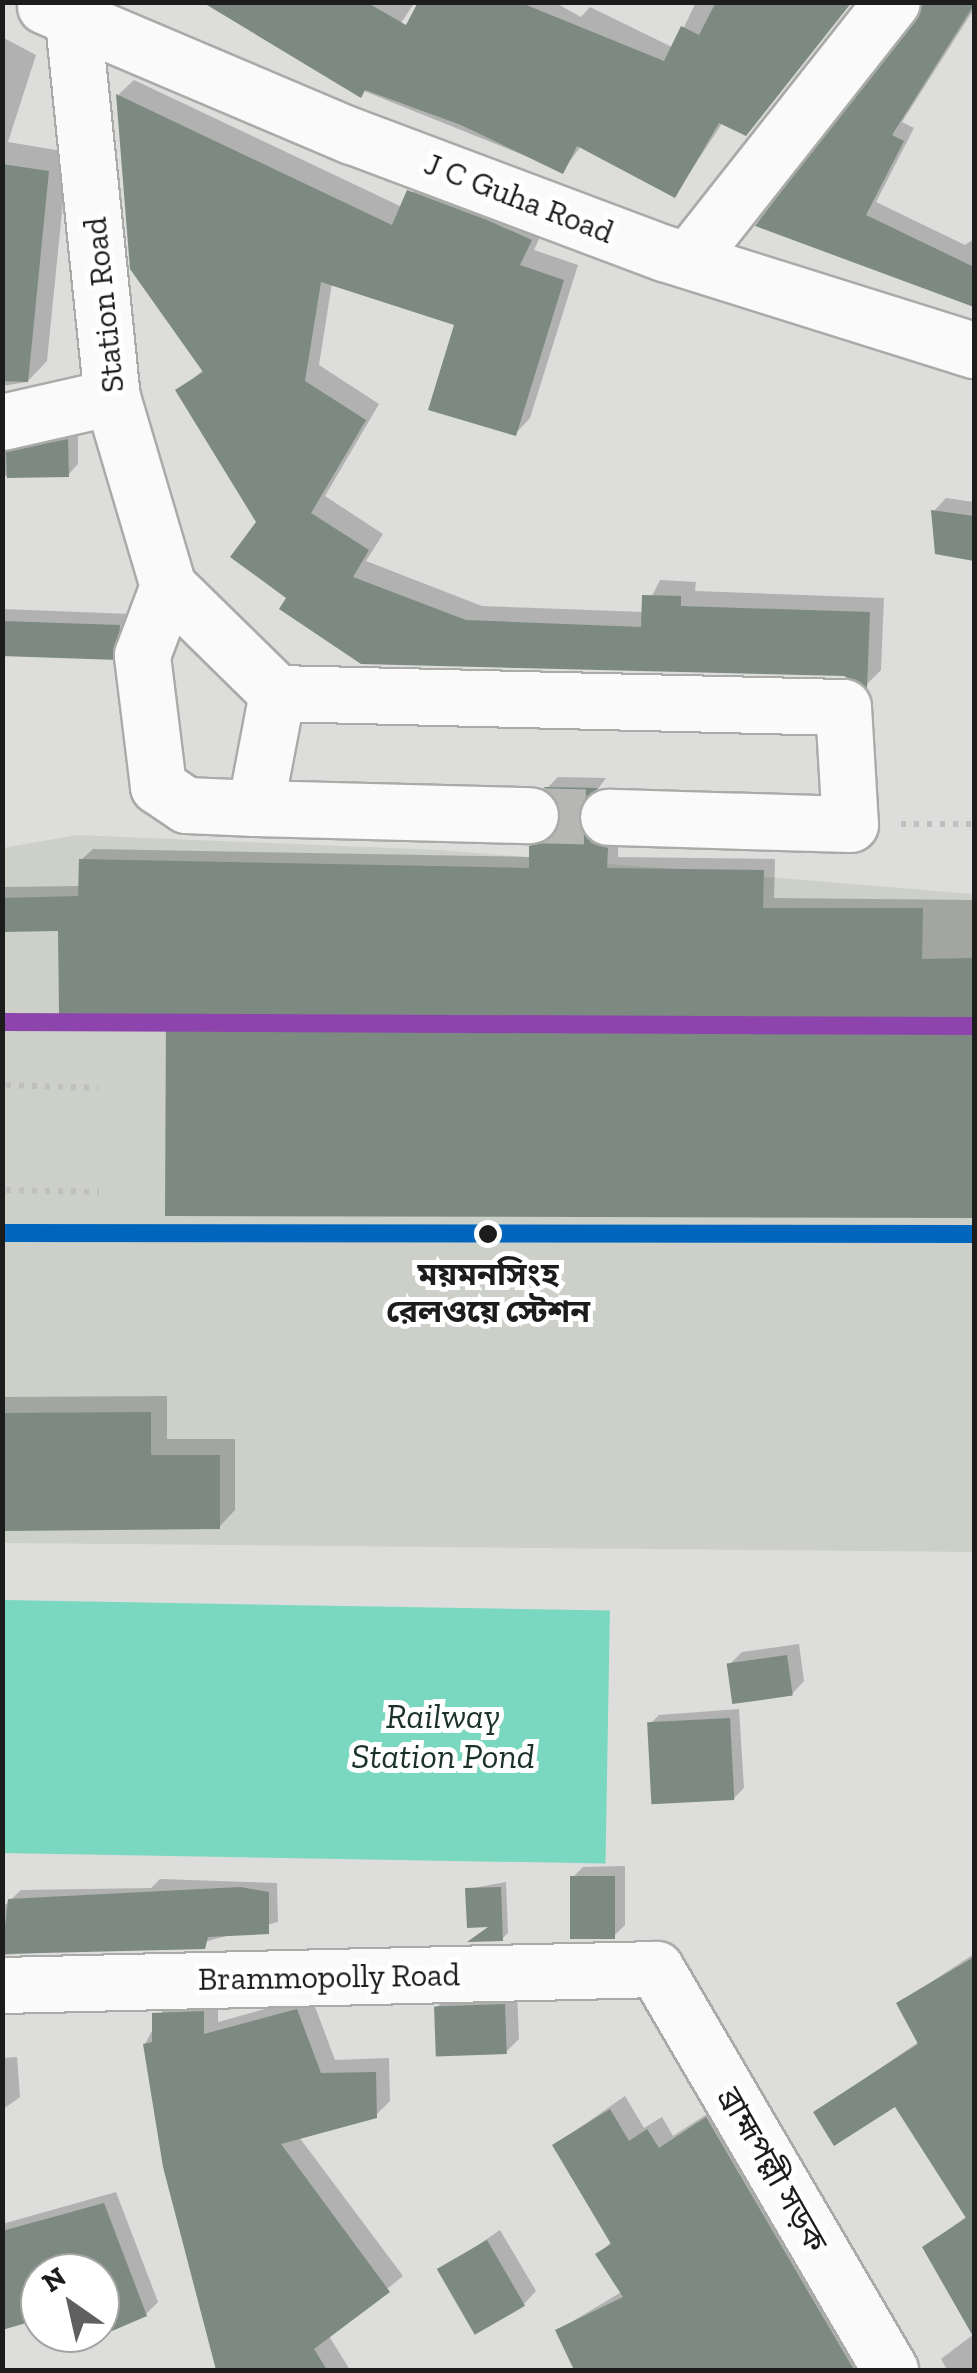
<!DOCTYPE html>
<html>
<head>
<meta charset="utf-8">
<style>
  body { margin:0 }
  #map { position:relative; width:977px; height:2373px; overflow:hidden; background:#dddedc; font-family:"Zilla Slab","Noto Sans Bengali",serif }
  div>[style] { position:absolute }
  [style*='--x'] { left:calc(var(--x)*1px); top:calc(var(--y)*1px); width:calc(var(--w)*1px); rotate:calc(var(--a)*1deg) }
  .built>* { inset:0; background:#ccd0c9 }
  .water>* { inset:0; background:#7ad7c0; transform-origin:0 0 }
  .shadow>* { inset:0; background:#0003 }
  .building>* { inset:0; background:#7c8a81; transform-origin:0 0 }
  .minor-tunnel>* { height:55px; margin-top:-27.5px; transform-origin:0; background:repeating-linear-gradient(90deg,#b6b7b5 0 55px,transparent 0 83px) }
  .path>* { height:6px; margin-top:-3px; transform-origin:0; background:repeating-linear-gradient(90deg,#bebfbe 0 5px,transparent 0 13px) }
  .roads { filter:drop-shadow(2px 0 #aaaba9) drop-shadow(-2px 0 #aaaba9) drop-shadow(0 2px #aaaba9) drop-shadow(0 -2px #aaaba9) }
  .minor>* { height:55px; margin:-27.5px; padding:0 27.5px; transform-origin:27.5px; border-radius:27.5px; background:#fafafa }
  .rail-1>* { height:18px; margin:-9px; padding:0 9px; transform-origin:9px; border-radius:9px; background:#8e44ad }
  .rail-2>* { height:18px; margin:-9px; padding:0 9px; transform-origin:9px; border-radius:9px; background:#0065bd }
  .dots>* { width:28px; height:28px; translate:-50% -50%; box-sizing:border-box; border:5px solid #fff; border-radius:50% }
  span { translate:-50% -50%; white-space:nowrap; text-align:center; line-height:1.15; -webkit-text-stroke:10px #fff; paint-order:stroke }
  .street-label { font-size:32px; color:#1b1c1b }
  .stop-label { font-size:32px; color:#1b1c1b; font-weight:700 }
  .water-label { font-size:35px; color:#1b322b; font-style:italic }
  .frame { position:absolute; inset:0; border:5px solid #1b1c1b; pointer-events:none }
  .north { position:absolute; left:20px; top:2253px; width:100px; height:100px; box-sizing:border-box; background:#fff; border:2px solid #a4a4a4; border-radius:50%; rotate:326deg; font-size:28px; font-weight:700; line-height:40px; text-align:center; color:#1b1c1b }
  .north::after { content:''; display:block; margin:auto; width:35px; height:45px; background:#5f605f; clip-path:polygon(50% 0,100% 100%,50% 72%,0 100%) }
</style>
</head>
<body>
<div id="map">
  <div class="built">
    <div style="clip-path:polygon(77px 835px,441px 850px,974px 894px,974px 1552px,3px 1543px,3px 848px)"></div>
  </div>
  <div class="water">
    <div style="left:3px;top:1600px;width:607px;height:253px;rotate:1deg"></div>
  </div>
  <div class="shadow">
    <div style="clip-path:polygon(205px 2px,415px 2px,395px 32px,489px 2px,554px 2px,581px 17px,590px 7px,674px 48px,696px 2px,851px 2px,723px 122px,675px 195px,581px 146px,563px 171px,334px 79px)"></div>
    <div style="clip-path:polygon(922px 2px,974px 9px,902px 122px,914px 128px,876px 202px,965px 245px,974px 239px,974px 307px,759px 225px,919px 22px)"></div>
    <div style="clip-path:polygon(2px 37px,36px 55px,8px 142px,68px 152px,47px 361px,27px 382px,2px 386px)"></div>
    <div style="clip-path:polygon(134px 80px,402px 207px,425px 176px,546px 224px,534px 250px,578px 265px,530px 418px,515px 434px,457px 323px,332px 283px,319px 365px,379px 404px,325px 496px,383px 534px,366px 561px,482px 606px,644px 612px,660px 580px,696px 582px,695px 591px,884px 598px,881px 670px,866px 685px,844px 673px,289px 597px,259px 522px,179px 391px,204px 369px,133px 268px,119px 94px)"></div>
    <div style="clip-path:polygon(78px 430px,78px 464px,68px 475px,2px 476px,2px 448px)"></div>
    <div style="clip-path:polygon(946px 498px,974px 502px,974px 559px,937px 552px,934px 511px)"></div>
    <div style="clip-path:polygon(2px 609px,131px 614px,110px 657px,2px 654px)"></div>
    <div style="clip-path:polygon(558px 777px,606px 778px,587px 804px,618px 837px,618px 857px,775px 859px,774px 898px,974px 900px,974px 1216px,167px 1214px,168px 1012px,61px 929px,2px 929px,2px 887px,81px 886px,81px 860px,93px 849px,531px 857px,564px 817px,547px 788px)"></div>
    <div style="clip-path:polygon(167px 1396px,167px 1439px,235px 1439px,235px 1510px,219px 1527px,2px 1528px,2px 1397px)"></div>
    <div style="clip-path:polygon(799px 1644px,804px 1681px,792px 1694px,729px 1665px,742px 1652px)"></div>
    <div style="clip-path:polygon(739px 1709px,744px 1788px,734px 1798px,653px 1767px,649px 1725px,659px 1715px)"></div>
    <div style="clip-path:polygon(625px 1866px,625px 1925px,614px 1936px,572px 1878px,583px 1867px)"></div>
    <div style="clip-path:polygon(160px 1879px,277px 1883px,278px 1922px,204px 1942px,2px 1955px,2px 1908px,21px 1890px,151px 1888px)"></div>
    <div style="clip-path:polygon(506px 1882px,508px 1933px,502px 1939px,468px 1889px)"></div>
    <div style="clip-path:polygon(974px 1954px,974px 2333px,925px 2247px,967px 2216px,896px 2104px,816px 2112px,920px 2041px,899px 2003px)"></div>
    <div style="clip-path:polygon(517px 1992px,519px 2039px,506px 2052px,437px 2007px,450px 1994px)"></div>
    <div style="clip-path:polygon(311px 1996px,335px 2060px,389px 2058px,390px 2101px,375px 2116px,299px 2137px,403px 2276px,329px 2336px,350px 2370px,218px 2370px,165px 2166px,145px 2044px,169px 1999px,218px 1998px,218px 2022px)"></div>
    <div style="clip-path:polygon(17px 2057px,20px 2097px,2px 2110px,2px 2058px)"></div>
    <div style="clip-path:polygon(625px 2096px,644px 2128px,662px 2117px,673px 2136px,721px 2105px,875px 2370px,577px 2370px,558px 2330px,623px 2291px,599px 2254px,612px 2241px,555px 2145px)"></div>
    <div style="clip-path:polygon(116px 2192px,158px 2302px,146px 2314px,86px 2339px,100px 2333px,100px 2273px,40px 2273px,40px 2317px,2px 2327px,2px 2224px)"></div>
    <div style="clip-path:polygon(500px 2230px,536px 2291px,524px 2304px,441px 2270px)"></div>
    <div style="clip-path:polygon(974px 2334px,974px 2370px,947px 2370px,941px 2359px)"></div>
  </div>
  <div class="building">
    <div style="clip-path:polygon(202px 2px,366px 2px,406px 25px,418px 2px,519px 2px,664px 61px,681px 26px,699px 35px,716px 2px,852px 2px,746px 136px,719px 123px,675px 198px,577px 146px,563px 174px,461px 125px,365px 90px,361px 98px)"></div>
    <div style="clip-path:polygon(923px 2px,974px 5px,892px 135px,904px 141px,866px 215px,974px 267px,974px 307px,755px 226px)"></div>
    <div style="clip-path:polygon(116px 94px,392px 225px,407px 190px,487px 220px,532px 240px,520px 265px,564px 280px,516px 436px,428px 410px,454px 325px,321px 282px,305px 381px,366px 420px,311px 513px,369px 550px,353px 577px,466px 620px,641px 627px,642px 595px,681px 596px,681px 606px,870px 612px,867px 688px,844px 676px,361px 664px,279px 609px,286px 598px,230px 557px,256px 522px,175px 390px,203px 372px,130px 269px)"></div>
    <div style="clip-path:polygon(2px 164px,49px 171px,28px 382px,2px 381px)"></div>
    <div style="clip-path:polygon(68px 439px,69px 477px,7px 478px,6px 452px)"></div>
    <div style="clip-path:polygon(931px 510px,974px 516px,974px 561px,935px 554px)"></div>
    <div style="left:2px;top:621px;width:118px;height:35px;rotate:2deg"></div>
    <div style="clip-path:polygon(544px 787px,598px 788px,577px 817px,591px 843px,608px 848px,607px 868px,764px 870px,763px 908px,923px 908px,922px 959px,974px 958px,974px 1218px,165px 1216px,166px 1014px,59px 1014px,58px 931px,2px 932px,2px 898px,78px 896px,79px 859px,529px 868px,529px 846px,546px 842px,561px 817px)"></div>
    <div style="clip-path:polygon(151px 1412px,151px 1455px,220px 1455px,220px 1529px,2px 1531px,2px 1413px)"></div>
    <div style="left:787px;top:1655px;width:41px;height:61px;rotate:82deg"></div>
    <div style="left:730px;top:1718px;width:82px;height:83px;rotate:87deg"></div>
    <div style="left:615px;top:1876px;width:63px;height:45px;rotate:90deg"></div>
    <div style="clip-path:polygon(240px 1887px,269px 1892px,269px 1934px,208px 1937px,205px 1949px,2px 1954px,8px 1899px)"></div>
    <div style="clip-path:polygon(501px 1887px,503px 1941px,467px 1942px,488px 1927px,467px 1928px,465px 1888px)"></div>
    <div style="clip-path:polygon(974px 1957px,974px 2338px,922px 2247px,966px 2218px,895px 2107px,834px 2146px,813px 2112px,918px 2044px,896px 2003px)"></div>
    <div style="left:505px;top:2004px;width:50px;height:71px;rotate:88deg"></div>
    <div style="clip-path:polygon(297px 2009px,321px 2073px,376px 2072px,377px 2118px,281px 2144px,390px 2292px,314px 2349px,327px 2370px,216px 2370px,163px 2167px,143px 2044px,152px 2042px,152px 2013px,204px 2011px,204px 2034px)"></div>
    <div style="clip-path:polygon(610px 2109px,629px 2141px,647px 2129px,659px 2148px,706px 2117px,854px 2370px,574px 2370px,555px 2330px,623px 2297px,595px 2254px,611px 2244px,552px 2145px)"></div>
    <div style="clip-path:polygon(104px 2203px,147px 2316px,84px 2343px,80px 2333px,100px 2333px,100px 2273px,40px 2273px,40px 2319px,2px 2330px,2px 2231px)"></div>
    <div style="left:487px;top:2240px;width:76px;height:58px;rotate:60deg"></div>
  </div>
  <div class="minor-tunnel">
    <div style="--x:530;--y:815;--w:78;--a:1.5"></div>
  </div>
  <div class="path">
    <div style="--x:901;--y:824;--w:73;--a:0"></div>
    <div style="--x:2;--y:990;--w:200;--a:90"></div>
    <div style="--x:6;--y:1085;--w:92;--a:1.9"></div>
    <div style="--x:6;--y:1190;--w:93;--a:1.2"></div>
  </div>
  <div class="roads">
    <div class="minor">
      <div style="--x:71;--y:2;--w:397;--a:84.1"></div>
      <div style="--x:112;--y:397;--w:197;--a:73.5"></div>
      <div style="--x:168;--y:586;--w:153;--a:44.5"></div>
      <div style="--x:277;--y:693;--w:117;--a:100.8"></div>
      <div style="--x:255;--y:808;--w:69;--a:-177.5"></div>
      <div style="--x:186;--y:805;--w:34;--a:-146"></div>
      <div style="--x:158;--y:786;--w:132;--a:-97"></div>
      <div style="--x:142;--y:655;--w:74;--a:-69.4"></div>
      <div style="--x:45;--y:6;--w:333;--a:23"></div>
      <div style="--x:352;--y:136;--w:333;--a:20.6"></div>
      <div style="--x:664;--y:253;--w:325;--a:17.4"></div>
      <div style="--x:688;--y:260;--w:329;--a:-51.7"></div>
      <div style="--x:2;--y:422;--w:113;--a:-12.8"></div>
      <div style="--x:277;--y:693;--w:566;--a:1.42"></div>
      <div style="--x:843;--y:707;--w:117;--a:86.6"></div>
      <div style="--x:850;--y:824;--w:242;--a:-178.3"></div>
      <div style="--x:255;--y:808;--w:275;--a:1.5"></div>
      <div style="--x:2;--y:1985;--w:654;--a:-1.4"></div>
      <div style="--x:656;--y:1969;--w:464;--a:59.7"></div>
    </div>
  </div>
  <div class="rail-1">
    <div style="--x:2;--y:1022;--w:972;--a:0.24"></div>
  </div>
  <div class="rail-2">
    <div style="--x:2;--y:1233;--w:972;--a:0.06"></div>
  </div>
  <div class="dots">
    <div style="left:488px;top:1234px;background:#1b1c1b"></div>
  </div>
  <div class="street-label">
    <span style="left:519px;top:198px;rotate:21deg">J C Guha Road</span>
    <span style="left:104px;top:305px;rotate:-96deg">Station Road</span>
    <span style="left:329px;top:1977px;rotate:-1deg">Brammopolly Road</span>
    <span style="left:773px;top:2170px;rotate:60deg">ব্রাহ্মপল্লী সড়ক</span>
  </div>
  <div class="stop-label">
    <span style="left:488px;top:1293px">ময়মনসিংহ<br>রেলওয়ে স্টেশন</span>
  </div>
  <div class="water-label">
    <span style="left:443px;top:1736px">Railway<br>Station Pond</span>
  </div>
  <div class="frame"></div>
  <div class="north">N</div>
</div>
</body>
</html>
